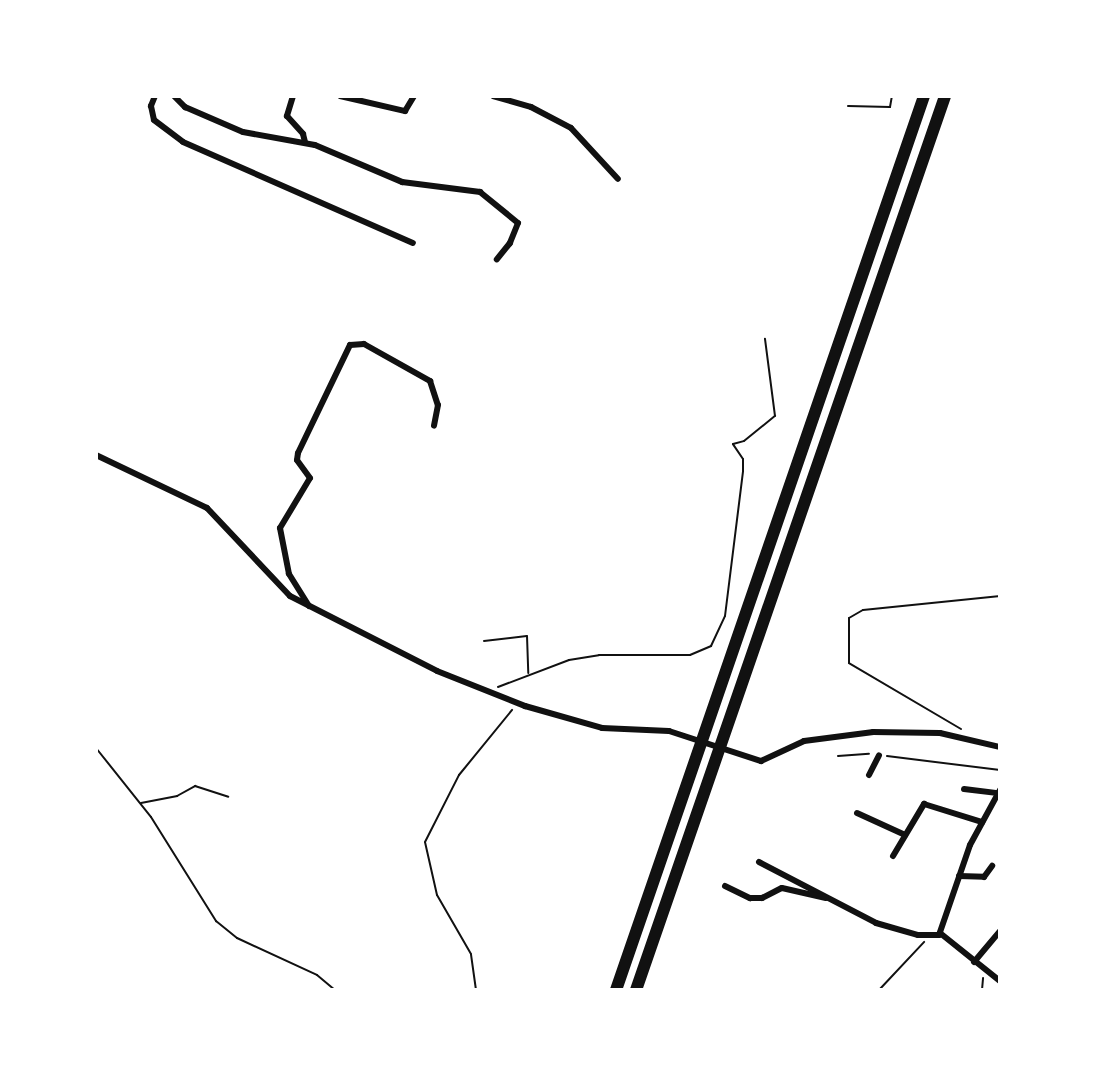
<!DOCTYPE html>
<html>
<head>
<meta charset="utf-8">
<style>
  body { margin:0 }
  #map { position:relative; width:1096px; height:1086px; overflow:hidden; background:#fff; font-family:"Golos Text",sans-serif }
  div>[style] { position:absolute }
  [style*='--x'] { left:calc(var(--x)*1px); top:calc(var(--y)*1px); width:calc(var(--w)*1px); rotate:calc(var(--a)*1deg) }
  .path>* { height:2px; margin:-1px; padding:0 1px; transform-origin:1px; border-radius:1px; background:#111 }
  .minor>* { height:6px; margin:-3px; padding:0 3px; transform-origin:3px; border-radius:3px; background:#111 }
  .motorway>* { height:12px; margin:-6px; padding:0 6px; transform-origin:6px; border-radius:6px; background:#111 }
  span { translate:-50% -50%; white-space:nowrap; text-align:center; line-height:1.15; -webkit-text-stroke:4.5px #fff; paint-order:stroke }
  .frame { position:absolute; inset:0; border:98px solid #fff; pointer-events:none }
</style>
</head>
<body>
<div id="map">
  <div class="path">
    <div style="--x:848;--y:106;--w:42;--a:1.4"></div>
    <div style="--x:890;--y:107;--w:11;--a:-80"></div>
    <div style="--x:484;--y:641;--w:43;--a:-6.6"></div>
    <div style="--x:527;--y:636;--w:37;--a:88"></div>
    <div style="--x:498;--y:687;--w:76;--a:-20.8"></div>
    <div style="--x:569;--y:660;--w:30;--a:-9"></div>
    <div style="--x:599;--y:655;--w:91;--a:0"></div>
    <div style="--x:690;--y:655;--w:23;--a:-23"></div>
    <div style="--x:711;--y:646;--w:33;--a:-65"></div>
    <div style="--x:725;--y:616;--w:146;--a:-82.9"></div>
    <div style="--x:743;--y:471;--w:12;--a:-90"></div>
    <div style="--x:743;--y:459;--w:18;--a:-124"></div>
    <div style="--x:733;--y:444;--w:11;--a:-15"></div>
    <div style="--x:744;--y:441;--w:40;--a:-39"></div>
    <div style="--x:775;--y:416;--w:78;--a:-97.4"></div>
    <div style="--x:961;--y:729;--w:130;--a:-149.5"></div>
    <div style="--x:849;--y:663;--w:45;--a:-90"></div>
    <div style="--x:849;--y:618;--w:16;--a:-30"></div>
    <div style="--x:863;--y:610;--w:138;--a:-5.8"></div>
    <div style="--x:96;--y:748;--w:88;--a:51.4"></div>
    <div style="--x:151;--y:817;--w:123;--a:58"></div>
    <div style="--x:216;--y:921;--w:27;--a:39"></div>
    <div style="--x:237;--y:938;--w:88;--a:24.8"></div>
    <div style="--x:317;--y:975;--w:23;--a:40"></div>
    <div style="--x:838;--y:756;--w:31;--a:-4"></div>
    <div style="--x:887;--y:756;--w:114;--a:7.1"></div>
    <div style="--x:141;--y:803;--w:37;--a:-11"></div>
    <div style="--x:177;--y:796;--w:21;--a:-29"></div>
    <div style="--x:195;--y:786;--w:35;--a:18"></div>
    <div style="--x:476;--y:990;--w:36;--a:-98"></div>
    <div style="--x:471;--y:954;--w:68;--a:-120"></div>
    <div style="--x:437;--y:895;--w:54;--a:-102.8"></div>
    <div style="--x:425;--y:842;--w:75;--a:-63.1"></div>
    <div style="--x:459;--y:775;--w:84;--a:-50.8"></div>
    <div style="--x:879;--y:990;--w:66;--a:-46.8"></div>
    <div style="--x:982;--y:990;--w:12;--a:-85"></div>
  </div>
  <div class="minor">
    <div style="--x:155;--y:96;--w:11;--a:112"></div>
    <div style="--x:151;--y:106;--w:14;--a:78"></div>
    <div style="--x:154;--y:120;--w:36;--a:37"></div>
    <div style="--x:183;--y:142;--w:251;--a:23.7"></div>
    <div style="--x:174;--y:96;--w:16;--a:45"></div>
    <div style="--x:185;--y:107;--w:63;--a:23.3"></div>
    <div style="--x:243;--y:132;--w:73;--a:10.2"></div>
    <div style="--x:315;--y:145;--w:95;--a:23"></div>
    <div style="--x:402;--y:182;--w:79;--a:7.3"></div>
    <div style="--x:480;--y:192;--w:49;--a:39.2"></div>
    <div style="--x:518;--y:223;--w:22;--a:112"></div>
    <div style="--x:510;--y:243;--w:21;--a:129"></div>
    <div style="--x:293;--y:96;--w:21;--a:107"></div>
    <div style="--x:287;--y:116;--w:24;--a:48"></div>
    <div style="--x:303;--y:134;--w:8;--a:76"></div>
    <div style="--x:340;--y:96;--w:67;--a:13"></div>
    <div style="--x:405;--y:111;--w:17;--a:-59"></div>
    <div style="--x:493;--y:96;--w:40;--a:16"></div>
    <div style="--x:531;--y:107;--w:45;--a:27.7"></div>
    <div style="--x:571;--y:128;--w:69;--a:47.3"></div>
    <div style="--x:96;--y:455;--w:123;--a:25.5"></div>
    <div style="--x:207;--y:508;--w:121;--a:46.7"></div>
    <div style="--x:290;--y:596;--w:165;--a:27"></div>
    <div style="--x:437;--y:671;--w:95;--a:21.7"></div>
    <div style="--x:525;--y:706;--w:80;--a:15.9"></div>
    <div style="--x:602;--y:728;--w:67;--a:2.6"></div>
    <div style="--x:669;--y:731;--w:97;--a:18.1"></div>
    <div style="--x:761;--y:761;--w:47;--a:-24.9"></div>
    <div style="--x:804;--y:741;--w:70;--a:-7.4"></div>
    <div style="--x:873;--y:732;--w:67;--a:0.9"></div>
    <div style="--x:940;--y:733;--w:62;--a:13.1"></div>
    <div style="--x:309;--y:606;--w:38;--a:-122"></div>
    <div style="--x:289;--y:574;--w:47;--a:-101.1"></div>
    <div style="--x:280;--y:528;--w:58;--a:-59"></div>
    <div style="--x:310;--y:478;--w:22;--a:-126"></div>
    <div style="--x:297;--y:460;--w:7;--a:-82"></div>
    <div style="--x:298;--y:453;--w:120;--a:-64.3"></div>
    <div style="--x:350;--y:345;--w:14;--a:-4"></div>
    <div style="--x:364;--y:344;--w:76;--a:29.3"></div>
    <div style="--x:430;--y:381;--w:25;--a:72"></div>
    <div style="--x:438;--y:405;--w:21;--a:101"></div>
    <div style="--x:869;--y:775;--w:22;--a:-63"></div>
    <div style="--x:964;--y:789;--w:34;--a:7"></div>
    <div style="--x:857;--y:813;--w:53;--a:24.6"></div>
    <div style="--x:893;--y:856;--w:61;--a:-59.2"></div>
    <div style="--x:924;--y:804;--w:61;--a:17.2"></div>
    <div style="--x:759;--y:862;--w:132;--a:27.5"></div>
    <div style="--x:876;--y:923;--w:44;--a:15.9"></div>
    <div style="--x:918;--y:935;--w:21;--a:0"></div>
    <div style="--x:939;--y:935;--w:95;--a:-71"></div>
    <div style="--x:970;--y:845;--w:63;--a:-61.4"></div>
    <div style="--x:959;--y:876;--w:25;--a:2"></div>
    <div style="--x:984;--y:877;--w:14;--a:-54"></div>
    <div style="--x:725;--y:886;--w:28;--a:26"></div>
    <div style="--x:750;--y:898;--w:12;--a:0"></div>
    <div style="--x:762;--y:898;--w:22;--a:-27"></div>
    <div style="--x:782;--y:888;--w:45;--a:12.8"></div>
    <div style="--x:940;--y:933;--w:77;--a:38.7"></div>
    <div style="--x:974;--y:962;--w:40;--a:-50"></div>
  </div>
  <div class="motorway">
    <div style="--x:616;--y:990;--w:946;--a:-70.99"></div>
    <div style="--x:636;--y:990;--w:946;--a:-70.93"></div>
  </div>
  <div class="frame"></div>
</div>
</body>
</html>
